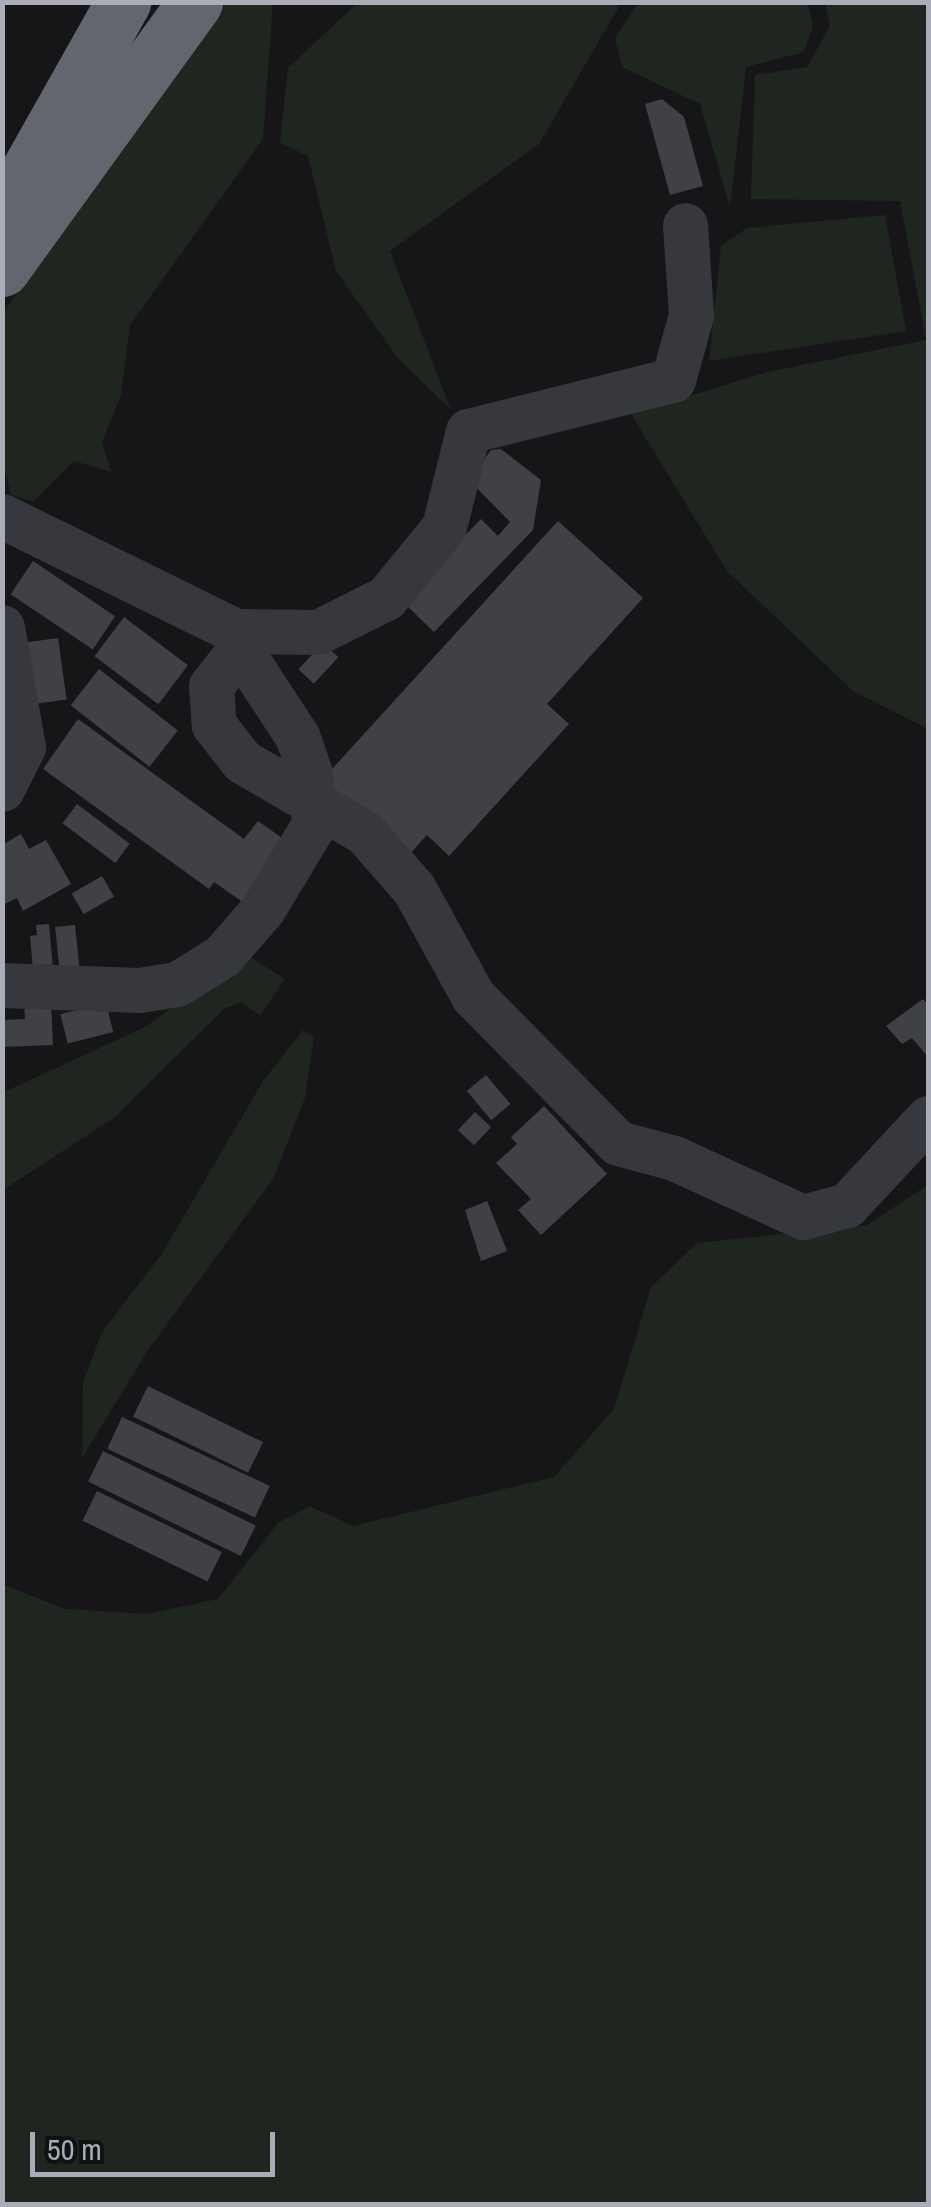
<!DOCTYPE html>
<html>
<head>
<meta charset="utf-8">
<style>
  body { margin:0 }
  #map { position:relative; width:931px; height:2207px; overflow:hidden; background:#161618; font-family:"Archivo Narrow",sans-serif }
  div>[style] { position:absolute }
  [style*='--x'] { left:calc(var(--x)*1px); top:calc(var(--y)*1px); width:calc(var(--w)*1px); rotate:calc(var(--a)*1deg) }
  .green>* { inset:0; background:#1e261f }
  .building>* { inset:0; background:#404145; transform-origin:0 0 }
  .minor>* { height:45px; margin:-22.5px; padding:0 22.5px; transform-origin:22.5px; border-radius:22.5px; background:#37383d }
  .highway>* { height:55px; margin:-27.5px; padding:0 27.5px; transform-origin:27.5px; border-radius:27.5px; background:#63666e }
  span { translate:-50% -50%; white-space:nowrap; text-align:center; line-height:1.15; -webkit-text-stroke:10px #111113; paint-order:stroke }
  .frame { position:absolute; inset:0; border:5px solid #a8adb8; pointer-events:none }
  .scale { position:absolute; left:30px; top:2132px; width:245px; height:45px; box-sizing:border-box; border:5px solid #a8adb8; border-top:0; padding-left:12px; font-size:30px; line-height:35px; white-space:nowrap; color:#a8adb8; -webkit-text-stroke:8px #111113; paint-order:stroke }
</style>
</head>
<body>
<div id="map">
  <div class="green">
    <div style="clip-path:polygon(225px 3px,273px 3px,263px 139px,130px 325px,121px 395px,102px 442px,111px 472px,74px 461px,33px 502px,11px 495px,2px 458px,2px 314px)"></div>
    <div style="clip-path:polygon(357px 3px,621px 3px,539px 144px,390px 251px,451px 410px,397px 357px,336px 271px,308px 156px,280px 143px,288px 68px)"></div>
    <div style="clip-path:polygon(638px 3px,808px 3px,813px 27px,804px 52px,746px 67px,730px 207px,700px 104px,622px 67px,615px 38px)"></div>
    <div style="clip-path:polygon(825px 3px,928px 3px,928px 729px,853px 691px,727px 571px,631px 414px,767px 372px,926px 340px,900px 201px,751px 199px,755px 75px,807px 67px,830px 26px)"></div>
    <div style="clip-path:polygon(885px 215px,906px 331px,709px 361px,721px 246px,747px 228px)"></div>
    <div style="clip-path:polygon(247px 955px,285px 979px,260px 1016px,241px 1002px,224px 1009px,115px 1117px,3px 1190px,2px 1093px,145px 1027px)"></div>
    <div style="clip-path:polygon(303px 1030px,314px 1037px,305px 1098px,273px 1179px,148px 1350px,82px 1458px,83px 1382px,102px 1332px,161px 1255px,263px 1081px)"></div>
    <div style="clip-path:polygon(928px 1185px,928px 2204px,3px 2204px,2px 1584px,65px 1609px,147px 1614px,218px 1599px,278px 1523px,310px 1506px,353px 1526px,554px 1477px,614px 1409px,651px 1287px,697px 1243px,867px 1225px)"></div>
  </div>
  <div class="building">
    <div style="clip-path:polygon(662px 99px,684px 117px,703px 186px,670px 195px,645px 104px)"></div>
    <div style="clip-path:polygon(501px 449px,541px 480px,533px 530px,434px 632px,402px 601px,481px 519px,498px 536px,510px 522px,469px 480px,491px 450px)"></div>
    <div style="clip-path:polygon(558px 521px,643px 598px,547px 704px,569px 724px,449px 856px,427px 835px,406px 858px,322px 780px)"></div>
    <div style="left:33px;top:561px;width:99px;height:40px;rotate:34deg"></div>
    <div style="left:124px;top:617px;width:80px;height:49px;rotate:37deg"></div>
    <div style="left:58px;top:638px;width:62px;height:35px;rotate:82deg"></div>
    <div style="left:323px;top:643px;width:21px;height:36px;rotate:43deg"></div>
    <div style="left:99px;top:669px;width:100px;height:46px;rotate:38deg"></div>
    <div style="clip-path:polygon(78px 719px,244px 839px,258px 821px,288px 842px,244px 903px,214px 882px,209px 889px,43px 769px)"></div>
    <div style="left:77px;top:804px;width:66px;height:24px;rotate:37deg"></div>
    <div style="clip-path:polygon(21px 834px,29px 849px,46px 840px,71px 884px,23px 911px,17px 898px,5px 904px,2px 899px,2px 845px)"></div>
    <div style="left:102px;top:876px;width:24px;height:35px;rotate:60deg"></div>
    <div style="clip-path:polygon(49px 924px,53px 969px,33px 970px,30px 936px,37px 935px,36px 925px)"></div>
    <div style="left:75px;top:925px;width:47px;height:20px;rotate:84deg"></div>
    <div style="clip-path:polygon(923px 999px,928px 1005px,928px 1057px,912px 1038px,902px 1044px,886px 1026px)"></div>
    <div style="clip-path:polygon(51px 1003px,53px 1045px,2px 1047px,2px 1020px,25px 1019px,24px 1004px)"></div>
    <div style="left:106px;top:1003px;width:30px;height:47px;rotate:76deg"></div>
    <div style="left:486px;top:1075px;width:38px;height:25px;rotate:50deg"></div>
    <div style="clip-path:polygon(544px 1106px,607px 1174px,541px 1235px,518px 1210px,531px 1199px,496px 1163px,517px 1144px,511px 1137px)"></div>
    <div style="left:475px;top:1112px;width:22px;height:25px;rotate:43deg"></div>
    <div style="clip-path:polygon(487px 1201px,507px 1251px,481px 1261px,465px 1210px)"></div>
    <div style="left:148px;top:1386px;width:128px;height:34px;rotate:26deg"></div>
    <div style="left:122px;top:1417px;width:163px;height:35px;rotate:25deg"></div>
    <div style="left:103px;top:1451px;width:170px;height:34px;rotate:26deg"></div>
    <div style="left:97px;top:1491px;width:139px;height:33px;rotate:26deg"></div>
  </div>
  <div class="minor">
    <div style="--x:2;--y:516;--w:261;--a:26.2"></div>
    <div style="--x:236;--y:631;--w:18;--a:77"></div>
    <div style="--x:240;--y:649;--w:47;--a:128.1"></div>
    <div style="--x:211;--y:686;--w:39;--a:86"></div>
    <div style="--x:214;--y:725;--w:46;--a:52.1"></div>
    <div style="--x:242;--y:761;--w:143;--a:30.3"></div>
    <div style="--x:365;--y:833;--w:74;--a:48.8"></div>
    <div style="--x:414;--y:889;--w:122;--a:61.1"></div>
    <div style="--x:473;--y:996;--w:206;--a:45.4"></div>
    <div style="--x:618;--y:1143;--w:58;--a:15"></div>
    <div style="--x:674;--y:1158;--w:142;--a:24.6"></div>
    <div style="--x:803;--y:1217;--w:46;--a:-15.3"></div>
    <div style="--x:847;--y:1205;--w:119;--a:-47"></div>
    <div style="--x:2;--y:627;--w:122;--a:80.1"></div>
    <div style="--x:23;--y:747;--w:47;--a:116.6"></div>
    <div style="--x:236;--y:631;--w:82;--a:0.7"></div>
    <div style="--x:318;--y:632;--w:76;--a:-26.6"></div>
    <div style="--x:386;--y:598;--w:92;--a:-50.8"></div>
    <div style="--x:444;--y:527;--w:99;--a:-76"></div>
    <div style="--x:468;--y:431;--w:211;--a:-14"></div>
    <div style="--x:673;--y:380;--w:67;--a:-74.5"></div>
    <div style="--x:691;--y:315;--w:90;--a:-93.8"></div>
    <div style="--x:2;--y:985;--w:137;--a:2.1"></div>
    <div style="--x:139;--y:990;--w:38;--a:-9"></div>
    <div style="--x:177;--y:984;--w:53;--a:-31.9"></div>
    <div style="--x:222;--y:956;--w:62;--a:-48.9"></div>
    <div style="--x:263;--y:909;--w:99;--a:-59"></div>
    <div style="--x:314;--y:824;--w:51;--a:-94.5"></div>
    <div style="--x:310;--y:773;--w:39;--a:-109"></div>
    <div style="--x:297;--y:736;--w:104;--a:-123.2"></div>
  </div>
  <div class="highway">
    <div style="--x:6;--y:210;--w:239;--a:-60.6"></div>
    <div style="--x:2;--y:269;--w:329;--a:-54.1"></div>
  </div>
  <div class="frame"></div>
  <div class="scale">50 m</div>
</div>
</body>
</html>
